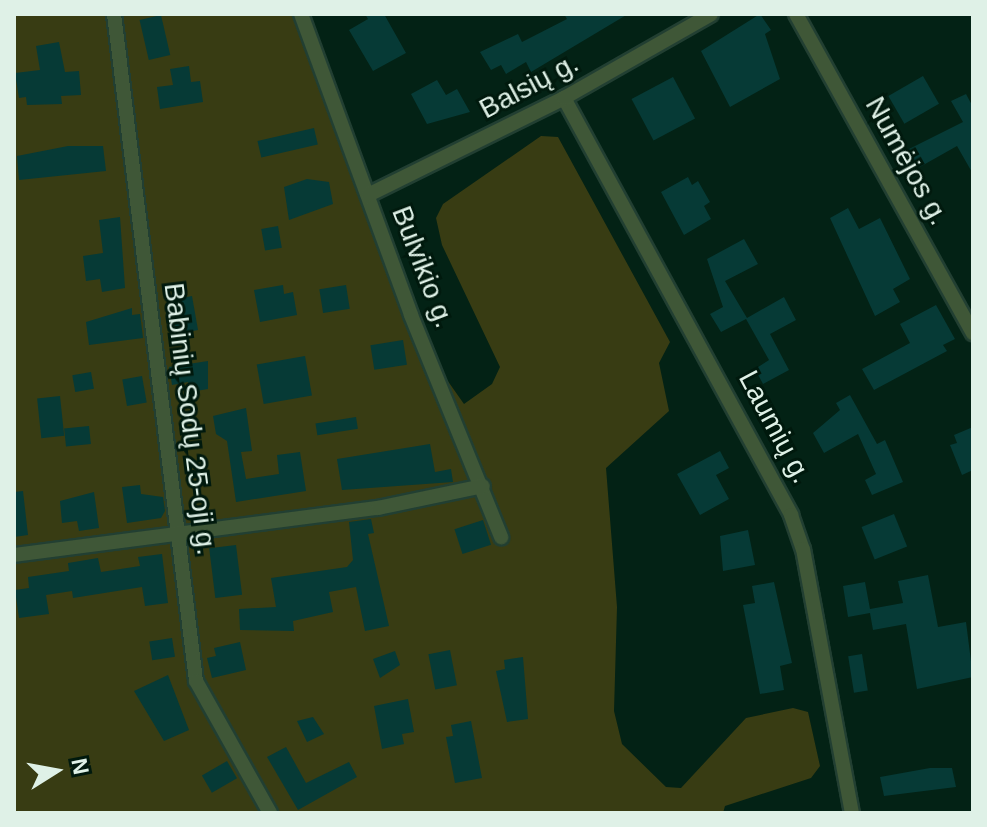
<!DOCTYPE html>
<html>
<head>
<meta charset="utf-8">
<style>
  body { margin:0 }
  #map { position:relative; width:987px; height:827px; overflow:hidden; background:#032215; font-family:Helvetica,sans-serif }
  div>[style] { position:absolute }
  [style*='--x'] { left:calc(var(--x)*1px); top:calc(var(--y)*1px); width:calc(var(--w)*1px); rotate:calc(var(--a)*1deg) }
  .green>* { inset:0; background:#383c13 }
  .building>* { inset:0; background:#063a36; transform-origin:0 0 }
  .roads { filter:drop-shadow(2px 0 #223f32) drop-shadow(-2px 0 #223f32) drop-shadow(0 2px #223f32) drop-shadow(0 -2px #223f32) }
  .minor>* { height:14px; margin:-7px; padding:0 7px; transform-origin:7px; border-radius:7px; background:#3f5737 }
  span { translate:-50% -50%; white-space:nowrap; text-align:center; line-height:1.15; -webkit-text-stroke:6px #00190d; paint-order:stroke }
  .street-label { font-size:28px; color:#dff1e7 }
  .frame { position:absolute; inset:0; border:16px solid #dff1e7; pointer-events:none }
  .north { position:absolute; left:16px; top:731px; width:80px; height:80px; -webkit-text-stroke:6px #00190d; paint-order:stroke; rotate:79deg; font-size:22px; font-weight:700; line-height:32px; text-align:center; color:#dff1e7 }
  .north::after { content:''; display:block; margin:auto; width:28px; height:36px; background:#dff1e7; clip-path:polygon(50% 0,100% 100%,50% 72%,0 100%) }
</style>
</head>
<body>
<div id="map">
  <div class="green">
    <div style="clip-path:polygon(14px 14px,292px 14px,409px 326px,464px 404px,492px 384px,500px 367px,442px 245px,436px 218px,443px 204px,541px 136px,558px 137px,670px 342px,659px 363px,669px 411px,606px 468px,617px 607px,614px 711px,622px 744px,666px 787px,681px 788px,746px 718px,793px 708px,808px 712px,820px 766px,811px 778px,725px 806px,723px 813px,14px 813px)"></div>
  </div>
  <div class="building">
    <div style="clip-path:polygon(365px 14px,384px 14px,406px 53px,373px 71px,349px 30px,368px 19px)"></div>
    <div style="clip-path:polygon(564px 14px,628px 14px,531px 72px,526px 62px,506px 74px,501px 65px,491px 70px,480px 52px,518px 34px,522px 42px,567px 19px)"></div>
    <div style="clip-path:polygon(760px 14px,771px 30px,765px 34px,780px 79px,730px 107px,701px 51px)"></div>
    <div style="left:161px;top:15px;width:41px;height:22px;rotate:77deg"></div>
    <div style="clip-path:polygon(59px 42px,65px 72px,79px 71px,81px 95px,61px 96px,62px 104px,27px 105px,26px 97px,19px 98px,15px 73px,40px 70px,36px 46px)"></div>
    <div style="clip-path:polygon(189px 66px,191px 82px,200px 81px,203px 102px,160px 109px,157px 87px,173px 85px,170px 69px)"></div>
    <div style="left:923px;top:76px;width:32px;height:40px;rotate:60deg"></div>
    <div style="left:673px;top:77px;width:47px;height:47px;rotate:62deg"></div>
    <div style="clip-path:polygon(437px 80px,446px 95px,457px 89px,470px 112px,427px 124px,411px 94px)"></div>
    <div style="clip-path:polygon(966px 94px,973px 107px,973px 174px,957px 146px,918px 168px,907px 150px,963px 122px,951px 101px)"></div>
    <div style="left:314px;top:128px;width:17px;height:58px;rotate:77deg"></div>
    <div style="clip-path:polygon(68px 146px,103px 146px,106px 171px,19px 180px,17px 156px)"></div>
    <div style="clip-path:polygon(688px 177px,692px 185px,698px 181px,710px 202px,704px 206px,711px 219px,684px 235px,661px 192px)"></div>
    <div style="clip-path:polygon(307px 179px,329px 182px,333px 204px,289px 220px,284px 187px)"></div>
    <div style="clip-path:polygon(848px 208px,859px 229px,880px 218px,910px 279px,893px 289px,900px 302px,875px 316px,830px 218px)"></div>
    <div style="clip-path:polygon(120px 217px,125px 288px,102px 292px,100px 279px,86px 281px,83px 256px,103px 253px,99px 220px)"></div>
    <div style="left:278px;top:226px;width:22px;height:17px;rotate:80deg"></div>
    <div style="clip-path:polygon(744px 239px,758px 264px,725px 281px,747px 318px,784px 297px,796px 320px,770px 334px,789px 370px,763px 384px,755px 369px,769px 360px,746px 319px,721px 332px,710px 314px,723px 307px,707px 259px)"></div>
    <div style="clip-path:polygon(283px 285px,284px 294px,293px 292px,297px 315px,260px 322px,254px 290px)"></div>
    <div style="left:346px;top:285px;width:24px;height:27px;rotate:81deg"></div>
    <div style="clip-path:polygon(192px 296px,198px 330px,177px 334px,167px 301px)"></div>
    <div style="clip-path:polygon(936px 305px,955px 339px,943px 345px,947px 351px,874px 390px,862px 369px,910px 343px,900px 324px)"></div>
    <div style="clip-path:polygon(132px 308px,132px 315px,140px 314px,143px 338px,89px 345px,86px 322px)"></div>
    <div style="left:403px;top:340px;width:25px;height:33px;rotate:81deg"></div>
    <div style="left:305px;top:356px;width:40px;height:49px;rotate:80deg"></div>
    <div style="clip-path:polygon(208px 361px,208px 389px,190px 392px,188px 382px,172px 385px,169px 367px)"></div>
    <div style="left:91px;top:372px;width:17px;height:19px;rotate:80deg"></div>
    <div style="left:142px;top:376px;width:27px;height:20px;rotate:80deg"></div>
    <div style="clip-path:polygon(850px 395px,877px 444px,885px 440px,903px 482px,872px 495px,865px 480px,876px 474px,858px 434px,824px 453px,813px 433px,840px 410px,836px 403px)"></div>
    <div style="left:60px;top:396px;width:40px;height:23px;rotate:84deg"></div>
    <div style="clip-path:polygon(246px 408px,252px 451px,241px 452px,246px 479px,279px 474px,277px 455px,300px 452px,306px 491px,236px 502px,227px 441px,216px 434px,213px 416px)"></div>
    <div style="left:356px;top:417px;width:12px;height:41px;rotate:81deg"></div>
    <div style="left:89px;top:426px;width:18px;height:25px;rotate:84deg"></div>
    <div style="clip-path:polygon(973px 427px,973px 470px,962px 475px,950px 445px,957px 443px,954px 435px)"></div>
    <div style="clip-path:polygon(430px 444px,435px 472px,451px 469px,453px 482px,342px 490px,337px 459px)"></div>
    <div style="clip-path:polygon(720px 451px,729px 468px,716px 475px,729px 499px,700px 515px,677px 474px)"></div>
    <div style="clip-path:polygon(140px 485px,141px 494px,163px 497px,165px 511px,161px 518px,127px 523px,122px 487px)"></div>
    <div style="clip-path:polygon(23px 491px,28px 535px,14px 537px,14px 492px)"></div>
    <div style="clip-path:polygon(94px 492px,99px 528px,79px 531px,77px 521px,62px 523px,60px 501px)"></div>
    <div style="left:894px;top:514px;width:35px;height:35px;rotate:68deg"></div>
    <div style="clip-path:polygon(371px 519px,374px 533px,368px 534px,389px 626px,365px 631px,356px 587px,329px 592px,333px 612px,293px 621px,294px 631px,240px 630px,239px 609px,276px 607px,271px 578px,347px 567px,353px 560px,349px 522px)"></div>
    <div style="left:483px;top:520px;width:26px;height:30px;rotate:72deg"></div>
    <div style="clip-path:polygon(748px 530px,755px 565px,723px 571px,720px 536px)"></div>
    <div style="left:236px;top:545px;width:50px;height:27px;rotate:83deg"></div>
    <div style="clip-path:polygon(162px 554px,168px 603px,145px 606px,142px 587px,73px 598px,72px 591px,46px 595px,49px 614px,19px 618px,15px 590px,29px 588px,28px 577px,69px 571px,68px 563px,98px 558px,101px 572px,140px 566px,138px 557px)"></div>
    <div style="clip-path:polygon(928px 575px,938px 627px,966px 622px,973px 677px,917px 689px,906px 624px,873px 630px,870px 613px,848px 617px,843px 586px,865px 582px,870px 609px,903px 603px,898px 581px)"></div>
    <div style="clip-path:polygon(774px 582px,792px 663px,780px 666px,784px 690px,760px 694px,743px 605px,755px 603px,752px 586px)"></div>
    <div style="left:172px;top:638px;width:19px;height:23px;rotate:81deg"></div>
    <div style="clip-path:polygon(240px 642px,246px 670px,212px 678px,207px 658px,216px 656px,214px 648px)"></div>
    <div style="left:450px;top:650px;width:36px;height:22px;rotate:79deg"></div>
    <div style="clip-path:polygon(395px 651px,400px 665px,380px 678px,373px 659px)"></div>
    <div style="left:862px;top:654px;width:37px;height:14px;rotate:81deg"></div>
    <div style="clip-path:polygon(523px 657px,528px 719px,507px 722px,496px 671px,505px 669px,504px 660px)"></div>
    <div style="clip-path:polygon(168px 675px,189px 730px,164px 741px,134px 691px)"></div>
    <div style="clip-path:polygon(408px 699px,414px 732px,402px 734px,404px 744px,382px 749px,374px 706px)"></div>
    <div style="clip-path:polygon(313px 717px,324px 734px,307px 742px,297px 721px)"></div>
    <div style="clip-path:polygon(471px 721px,482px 778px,455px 783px,446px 737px,453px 736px,451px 725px)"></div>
    <div style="clip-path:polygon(286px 747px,306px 783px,349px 762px,357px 777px,298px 810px,267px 757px)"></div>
    <div style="left:227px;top:761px;width:20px;height:29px;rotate:60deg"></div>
    <div style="clip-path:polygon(930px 768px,952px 768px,956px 787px,884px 796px,880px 777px)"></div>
  </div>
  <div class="roads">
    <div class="minor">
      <div style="--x:114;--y:14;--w:672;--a:82.99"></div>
      <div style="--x:196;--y:681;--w:151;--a:60.7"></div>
      <div style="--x:301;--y:14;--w:320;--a:69.9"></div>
      <div style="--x:411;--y:315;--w:240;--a:67.9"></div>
      <div style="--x:796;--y:14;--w:365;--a:61"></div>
      <div style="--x:564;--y:98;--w:475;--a:61.4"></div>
      <div style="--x:791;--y:515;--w:36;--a:71"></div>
      <div style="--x:803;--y:549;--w:269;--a:79.5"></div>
      <div style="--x:368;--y:195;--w:219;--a:-26.3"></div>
      <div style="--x:564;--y:98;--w:169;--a:-29.7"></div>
      <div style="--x:14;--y:555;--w:367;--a:-7.4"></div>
      <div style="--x:378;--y:508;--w:107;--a:-11.8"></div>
    </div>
  </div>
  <div class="street-label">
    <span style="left:529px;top:86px;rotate:-28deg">Balsių g.</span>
    <span style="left:907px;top:161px;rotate:61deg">Numėjos g.</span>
    <span style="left:423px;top:267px;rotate:69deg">Bulvikio g.</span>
    <span style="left:190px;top:419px;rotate:83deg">Babinių Sodų 25-oji g.</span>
    <span style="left:775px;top:427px;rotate:62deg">Laumių g.</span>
  </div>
  <div class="frame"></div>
  <div class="north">N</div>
</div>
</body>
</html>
